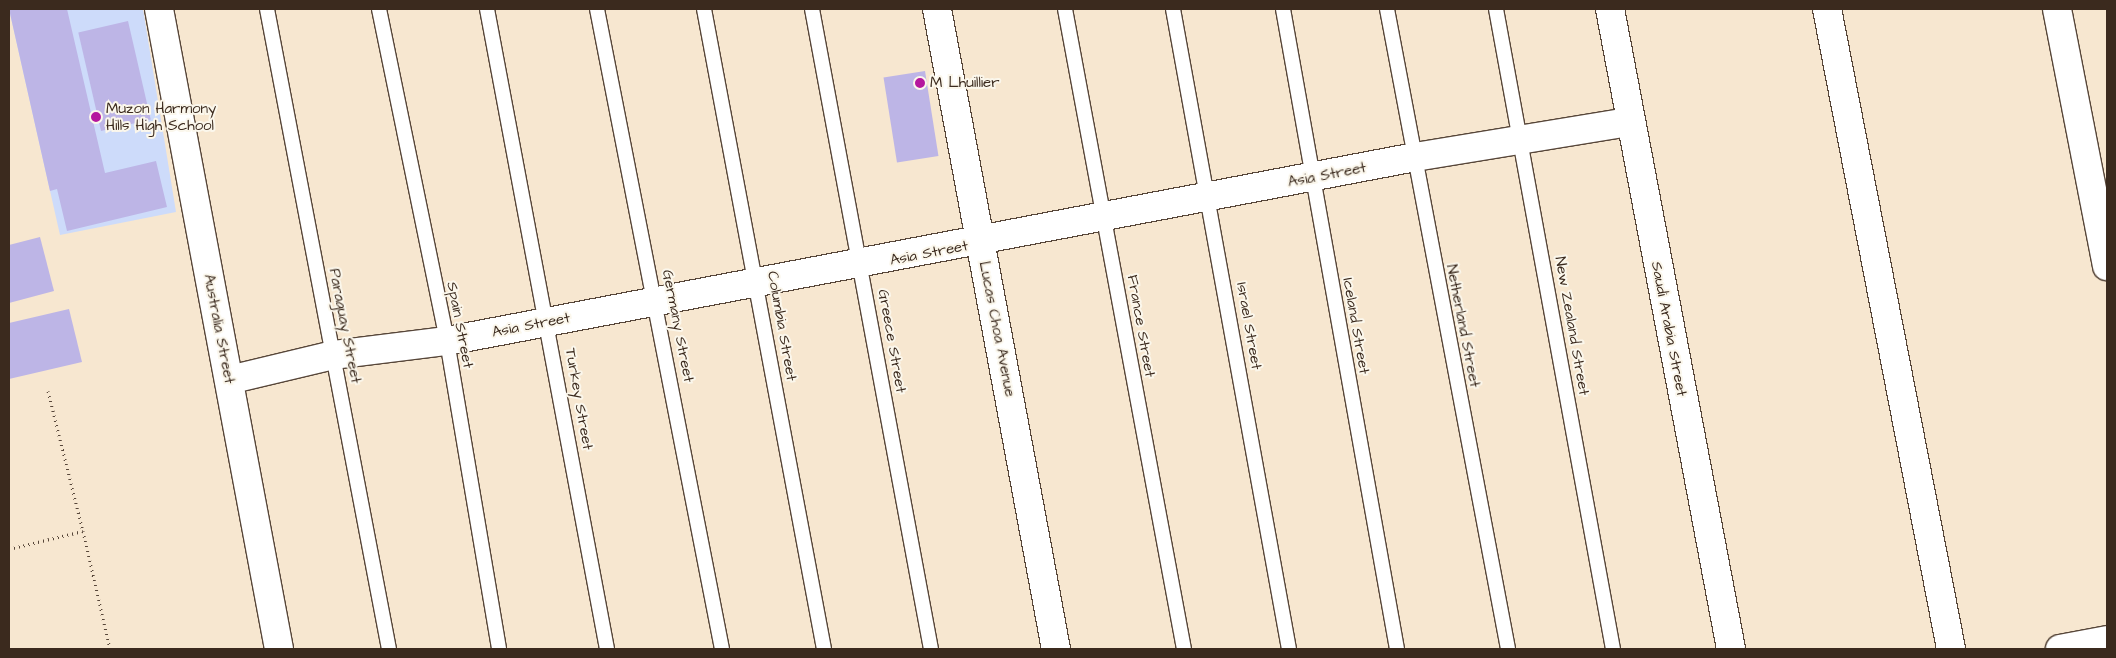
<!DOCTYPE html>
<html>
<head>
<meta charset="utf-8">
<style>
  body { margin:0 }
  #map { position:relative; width:2116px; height:658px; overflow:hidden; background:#f7e7d0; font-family:"Architects Daughter",sans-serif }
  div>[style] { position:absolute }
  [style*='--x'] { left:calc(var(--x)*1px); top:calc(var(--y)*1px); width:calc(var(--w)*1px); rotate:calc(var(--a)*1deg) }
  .built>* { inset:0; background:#cddbfa }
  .building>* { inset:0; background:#bdb5e6; transform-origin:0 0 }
  .path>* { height:3px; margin-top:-1.5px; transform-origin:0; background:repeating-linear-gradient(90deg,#574639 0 1px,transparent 0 5px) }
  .roads { filter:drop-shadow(1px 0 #574639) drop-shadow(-1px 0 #574639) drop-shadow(0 1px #574639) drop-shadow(0 -1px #574639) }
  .service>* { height:14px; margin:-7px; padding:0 7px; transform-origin:7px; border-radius:7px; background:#fff }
  .minor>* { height:28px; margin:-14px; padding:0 14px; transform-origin:14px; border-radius:14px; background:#fff }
  .tertiary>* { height:28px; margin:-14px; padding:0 14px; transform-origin:14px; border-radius:14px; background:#fff }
  .secondary>* { height:28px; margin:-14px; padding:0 14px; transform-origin:14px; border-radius:14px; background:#fff }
  .dots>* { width:14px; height:14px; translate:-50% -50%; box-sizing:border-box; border:2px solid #fbf7ec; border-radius:50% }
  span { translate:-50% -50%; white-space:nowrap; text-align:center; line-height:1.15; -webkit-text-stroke:4px #fbf7ec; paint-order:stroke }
  .poi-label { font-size:15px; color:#3b2a1e }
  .left { translate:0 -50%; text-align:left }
  .street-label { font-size:15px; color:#3b2a1e }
  .frame { position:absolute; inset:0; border:10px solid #3b2a1e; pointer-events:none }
</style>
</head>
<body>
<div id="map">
  <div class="built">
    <div style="clip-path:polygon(9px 9px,143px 9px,176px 212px,60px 235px)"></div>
  </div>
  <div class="building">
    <div style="clip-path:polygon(9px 9px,67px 9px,105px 173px,156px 161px,167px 207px,67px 231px,57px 189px,50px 191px)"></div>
    <div style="left:128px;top:21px;width:101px;height:51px;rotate:77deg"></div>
    <div style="left:925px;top:71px;width:86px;height:42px;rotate:81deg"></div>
    <div style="clip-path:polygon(40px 237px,54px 291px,9px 303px,9px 245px)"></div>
    <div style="clip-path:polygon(69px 309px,82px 362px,9px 379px,9px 323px)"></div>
  </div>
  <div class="path">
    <div style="--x:9;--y:98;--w:4;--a:-14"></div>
    <div style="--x:48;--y:391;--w:144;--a:76"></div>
    <div style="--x:9;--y:549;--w:76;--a:-13.7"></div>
    <div style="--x:83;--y:531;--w:121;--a:77.1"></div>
  </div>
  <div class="roads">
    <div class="service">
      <div style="--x:267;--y:9;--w:652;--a:79.21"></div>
      <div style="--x:379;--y:9;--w:339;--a:78.4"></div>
      <div style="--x:447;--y:341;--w:312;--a:80.4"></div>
      <div style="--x:487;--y:9;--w:651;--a:79.38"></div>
      <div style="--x:597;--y:9;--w:652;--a:78.95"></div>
      <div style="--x:704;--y:9;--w:651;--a:79.38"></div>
      <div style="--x:812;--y:9;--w:651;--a:79.47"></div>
      <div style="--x:1065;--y:9;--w:651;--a:79.47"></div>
      <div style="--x:1173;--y:9;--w:650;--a:79.73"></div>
      <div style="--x:1283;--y:9;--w:650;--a:79.9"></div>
      <div style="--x:1387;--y:9;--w:651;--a:79.29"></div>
      <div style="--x:1496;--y:9;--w:651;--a:79.64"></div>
    </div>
    <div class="minor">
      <div style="--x:159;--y:9;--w:651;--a:79.38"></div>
      <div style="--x:1827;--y:9;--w:652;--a:79.03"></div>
      <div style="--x:229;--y:380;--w:108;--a:-13.4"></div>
      <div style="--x:334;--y:355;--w:114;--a:-7.1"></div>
      <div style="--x:447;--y:341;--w:985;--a:-10.76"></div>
      <div style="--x:1415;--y:157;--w:217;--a:-9.3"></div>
      <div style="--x:2060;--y:649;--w:48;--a:-10.8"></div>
    </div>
    <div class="tertiary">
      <div style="--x:1610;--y:9;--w:651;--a:79.29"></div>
      <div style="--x:2057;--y:9;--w:262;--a:79"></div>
    </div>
    <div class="secondary">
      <div style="--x:937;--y:9;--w:651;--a:79.47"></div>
    </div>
  </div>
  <div class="dots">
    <div style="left:920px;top:83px;background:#b5179e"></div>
    <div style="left:96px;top:117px;background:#b5179e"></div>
  </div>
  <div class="poi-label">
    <span class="left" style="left:930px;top:83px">M Lhuillier</span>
    <span class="left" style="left:106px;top:117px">Muzon Harmony<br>Hills High School</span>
  </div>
  <div class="street-label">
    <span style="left:1327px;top:175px;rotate:-11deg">Asia Street</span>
    <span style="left:929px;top:253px;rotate:-11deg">Asia Street</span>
    <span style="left:460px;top:325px;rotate:79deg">Spain Street</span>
    <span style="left:531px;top:325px;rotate:-11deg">Asia Street</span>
    <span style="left:345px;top:326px;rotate:79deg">Paraguay Street</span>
    <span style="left:678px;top:326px;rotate:79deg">Germany Street</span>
    <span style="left:782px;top:326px;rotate:80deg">Columbia Street</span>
    <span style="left:1141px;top:326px;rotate:80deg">France Street</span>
    <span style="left:1249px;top:326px;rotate:80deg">Israel Street</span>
    <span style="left:1356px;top:326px;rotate:80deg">Iceland Street</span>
    <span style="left:1463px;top:326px;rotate:79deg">Netherland Street</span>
    <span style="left:1572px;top:326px;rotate:80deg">New Zealand Street</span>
    <span style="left:219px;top:329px;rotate:79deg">Australia Street</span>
    <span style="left:997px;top:329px;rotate:79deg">Lucas Choa Avenue</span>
    <span style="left:1669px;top:329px;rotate:79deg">Saudi Arabia Street</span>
    <span style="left:892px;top:341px;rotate:80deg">Greece Street</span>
    <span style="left:579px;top:399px;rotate:80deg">Turkey Street</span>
  </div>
  <div class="frame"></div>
</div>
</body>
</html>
